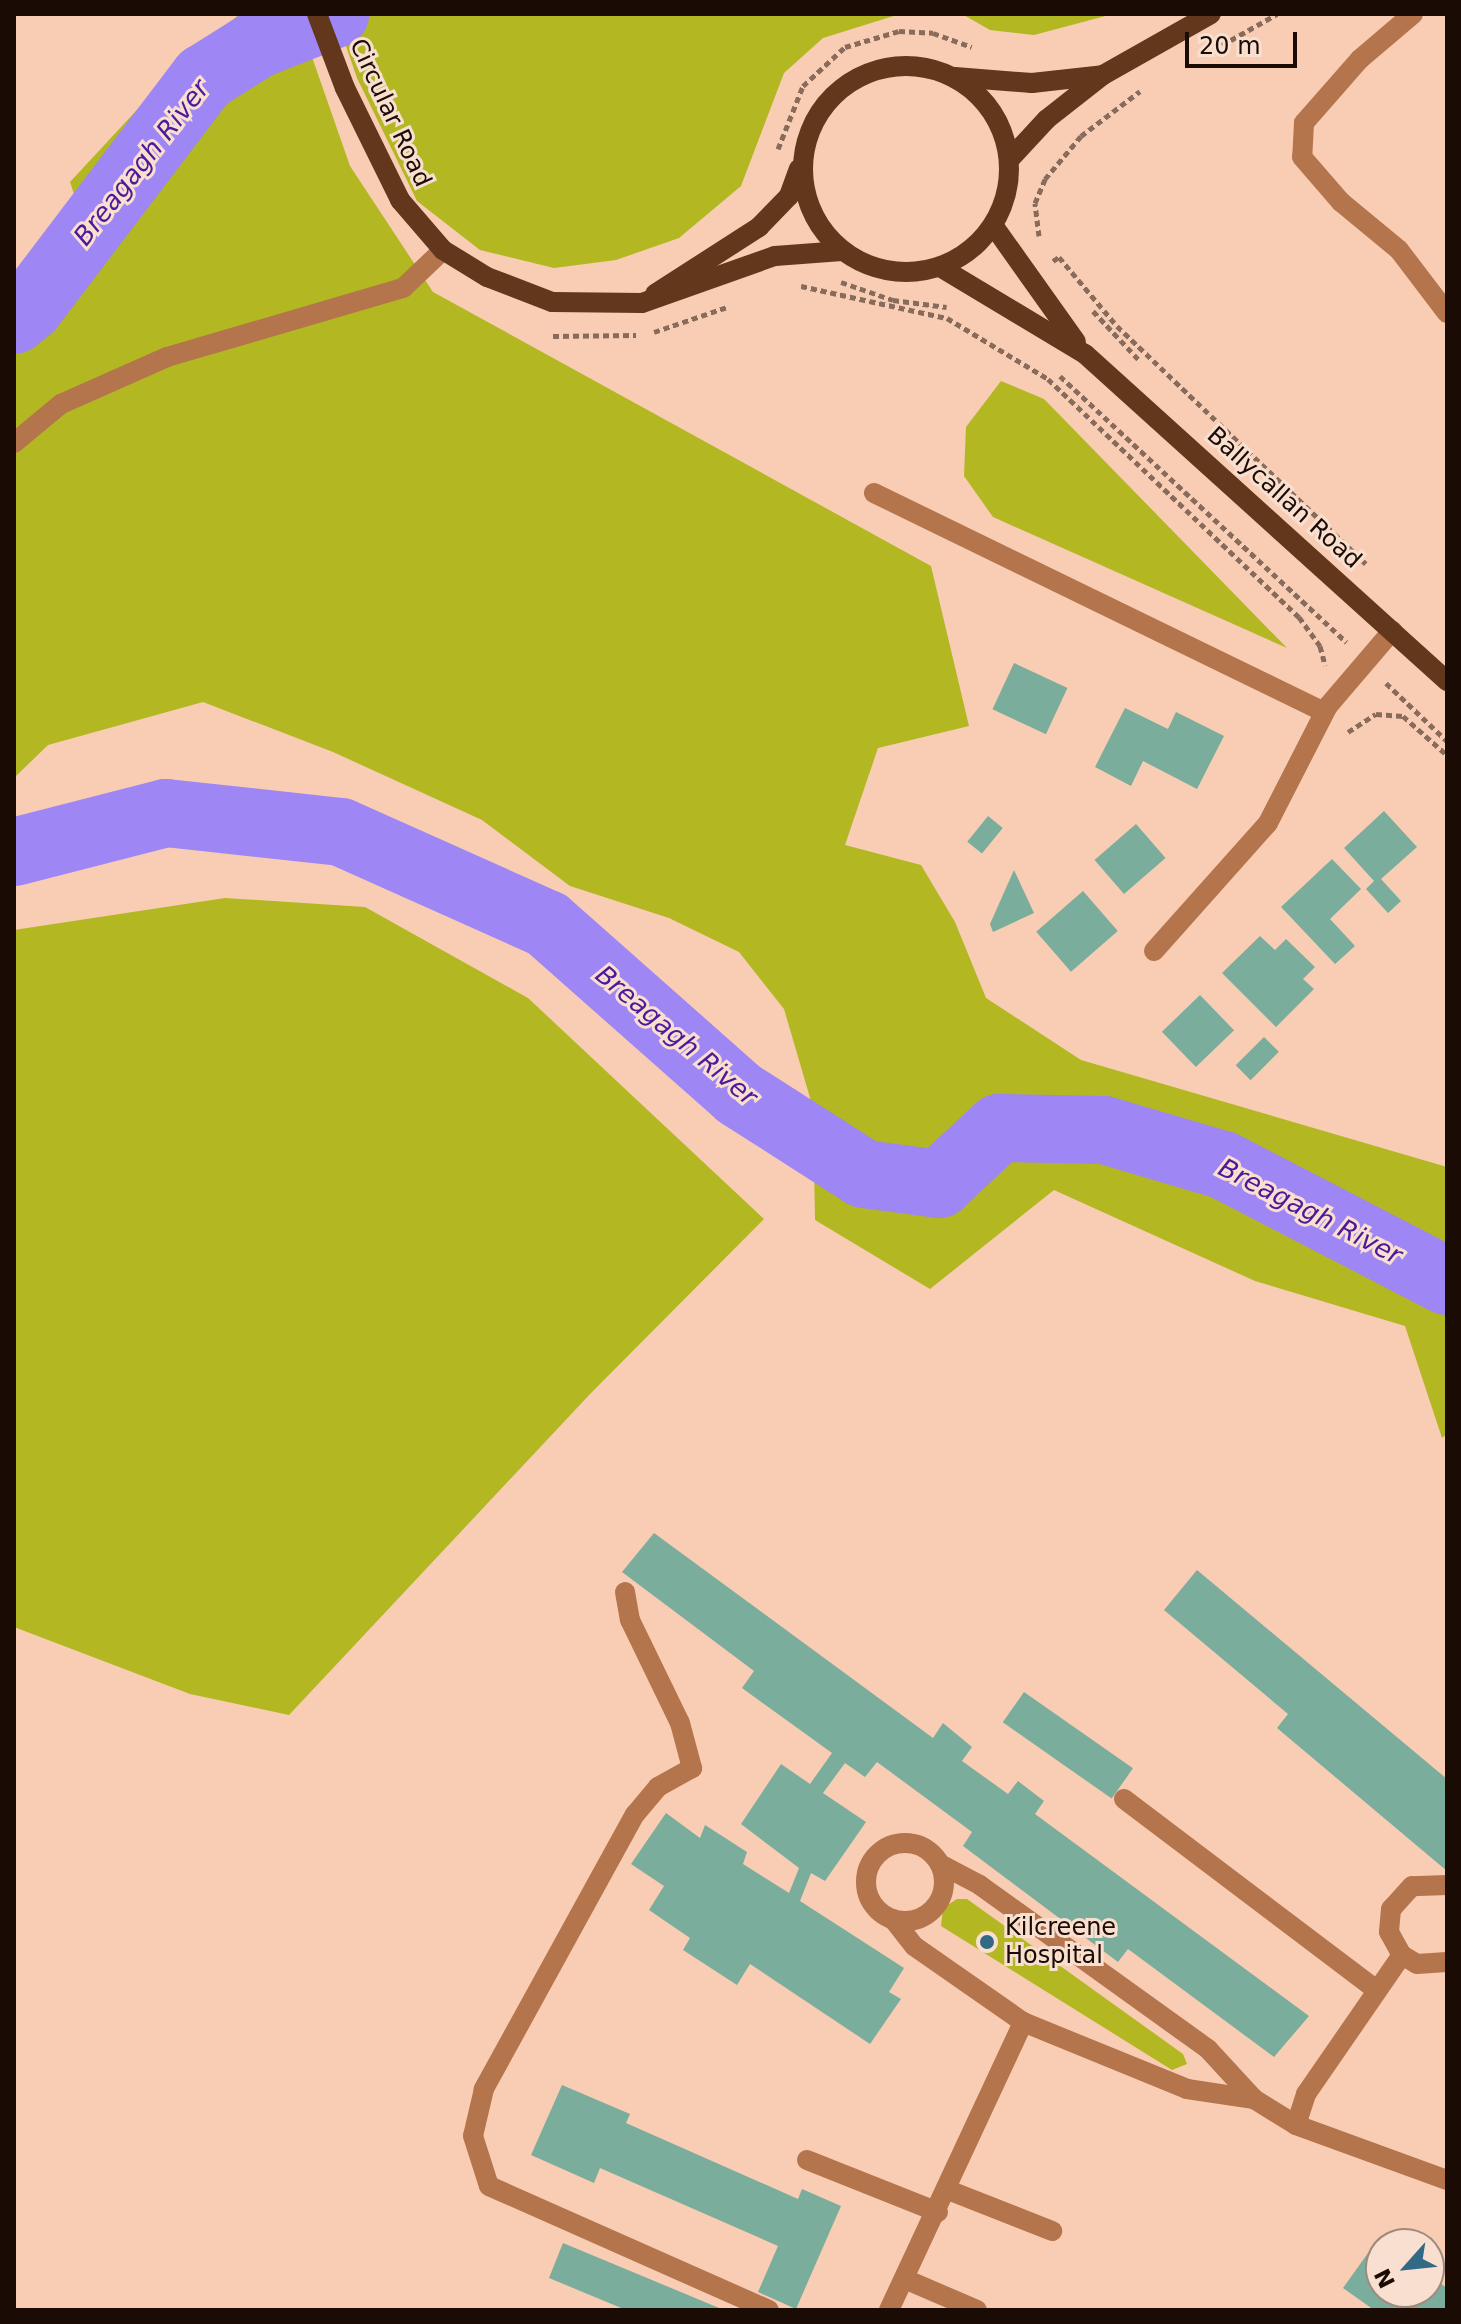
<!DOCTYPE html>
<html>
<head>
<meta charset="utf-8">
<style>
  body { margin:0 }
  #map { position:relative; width:1461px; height:2324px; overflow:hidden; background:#f8cdb4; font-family:"DejaVu Sans",sans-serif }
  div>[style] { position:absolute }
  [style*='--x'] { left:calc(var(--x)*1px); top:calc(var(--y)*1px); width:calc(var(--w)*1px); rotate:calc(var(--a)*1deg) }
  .green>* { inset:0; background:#b2b722 }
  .river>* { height:68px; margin:-34px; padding:0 34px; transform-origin:34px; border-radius:34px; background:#9e86f4 }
  .building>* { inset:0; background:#7aad9c; transform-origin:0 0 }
  .path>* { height:5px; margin-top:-2.5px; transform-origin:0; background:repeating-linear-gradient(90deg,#886b5b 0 6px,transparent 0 10px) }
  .minor>* { height:20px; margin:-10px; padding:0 10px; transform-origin:10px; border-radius:10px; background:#b4744c }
  .minor>.ring { margin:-10px; padding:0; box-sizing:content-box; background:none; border:20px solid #b4744c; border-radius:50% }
  .major>* { height:20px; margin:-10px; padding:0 10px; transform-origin:10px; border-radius:10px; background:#62371b }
  .major>.ring { margin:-10px; padding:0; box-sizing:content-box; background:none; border:20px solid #62371b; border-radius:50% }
  .dots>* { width:22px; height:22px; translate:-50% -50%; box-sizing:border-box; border:4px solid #f9dfcf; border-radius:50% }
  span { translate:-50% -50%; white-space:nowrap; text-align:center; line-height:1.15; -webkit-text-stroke:6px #f9dfcf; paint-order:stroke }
  .street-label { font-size:24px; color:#1a0b04 }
  .poi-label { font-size:24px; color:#1a0b04 }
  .left { translate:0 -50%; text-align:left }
  .water-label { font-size:26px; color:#4b199b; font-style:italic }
  .frame { position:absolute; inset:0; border:16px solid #1a0b04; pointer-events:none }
  .north { position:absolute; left:1365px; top:2228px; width:80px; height:80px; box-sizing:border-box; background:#f9dfcf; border:2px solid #a08a7e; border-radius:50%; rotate:243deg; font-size:22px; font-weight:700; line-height:32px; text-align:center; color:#1a0b04 }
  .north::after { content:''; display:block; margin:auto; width:28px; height:36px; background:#326984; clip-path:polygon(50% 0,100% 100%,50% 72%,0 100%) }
  .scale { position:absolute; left:1185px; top:32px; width:112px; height:36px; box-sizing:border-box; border:4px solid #1a0b04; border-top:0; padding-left:10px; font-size:24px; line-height:28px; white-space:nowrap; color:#1a0b04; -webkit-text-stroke:6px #f9dfcf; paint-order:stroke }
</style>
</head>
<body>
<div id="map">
  <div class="green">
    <div style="clip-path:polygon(240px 14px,297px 14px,350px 166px,433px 292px,931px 566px,969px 726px,878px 748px,845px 845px,921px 865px,955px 922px,986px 998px,1081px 1060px,1447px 1167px,1447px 1434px,1442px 1438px,1405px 1326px,1255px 1281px,1054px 1190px,930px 1289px,815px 1220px,813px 1108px,784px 1009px,739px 952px,669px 918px,570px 886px,482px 820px,333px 752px,203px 702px,48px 745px,14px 778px,14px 325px,44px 320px,86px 230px,70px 182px,185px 58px)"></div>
    <div style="clip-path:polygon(335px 14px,900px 14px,823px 38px,784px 73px,741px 186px,679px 238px,616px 260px,554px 268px,480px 250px,417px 201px,357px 78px)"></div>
    <div style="clip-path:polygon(962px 14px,1113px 14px,1034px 35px,990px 30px)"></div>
    <div style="clip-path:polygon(1001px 381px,1044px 399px,1287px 648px,993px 517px,964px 476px,966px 427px)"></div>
    <div style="clip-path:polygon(225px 898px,365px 907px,528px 998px,764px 1219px,591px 1393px,289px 1715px,190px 1694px,14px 1627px,14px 930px)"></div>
    <div style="clip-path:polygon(957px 1899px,967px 1899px,1183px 2054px,1187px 2064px,1172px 2070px,941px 1926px,943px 1908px)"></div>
  </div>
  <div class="river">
    <div style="--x:14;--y:320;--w:21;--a:-39"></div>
    <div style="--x:30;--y:307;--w:288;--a:-52.8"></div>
    <div style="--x:204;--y:78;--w:64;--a:-32.2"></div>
    <div style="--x:258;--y:44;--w:83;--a:-21.3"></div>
    <div style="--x:14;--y:852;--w:157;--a:-14.4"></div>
    <div style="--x:166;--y:813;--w:176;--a:6.2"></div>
    <div style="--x:341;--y:832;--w:226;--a:24.1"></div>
    <div style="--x:547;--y:924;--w:256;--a:41.5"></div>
    <div style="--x:739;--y:1094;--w:148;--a:32.6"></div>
    <div style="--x:864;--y:1174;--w:76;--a:7.6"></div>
    <div style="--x:939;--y:1184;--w:82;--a:-43"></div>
    <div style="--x:999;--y:1128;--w:105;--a:1.1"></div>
    <div style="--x:1104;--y:1130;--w:124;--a:16.4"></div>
    <div style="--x:1223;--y:1165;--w:252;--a:27.4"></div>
  </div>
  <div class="building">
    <div style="left:1014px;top:663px;width:59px;height:51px;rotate:25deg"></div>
    <div style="clip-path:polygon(1125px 708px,1168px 729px,1176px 712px,1224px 736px,1197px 789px,1143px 761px,1131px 786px,1095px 767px)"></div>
    <div style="clip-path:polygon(1384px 811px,1417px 847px,1381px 879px,1401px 901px,1388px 913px,1366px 889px,1374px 881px,1344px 848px)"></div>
    <div style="left:988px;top:816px;width:19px;height:33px;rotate:39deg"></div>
    <div style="left:1136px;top:824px;width:45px;height:55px;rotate:49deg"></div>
    <div style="clip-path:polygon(1332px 859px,1361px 889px,1330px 919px,1355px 946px,1335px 964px,1281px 907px)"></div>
    <div style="clip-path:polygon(1014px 870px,1034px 913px,993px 932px,990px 924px)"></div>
    <div style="left:1083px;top:891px;width:53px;height:62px;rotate:49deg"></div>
    <div style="clip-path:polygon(1260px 936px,1275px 950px,1286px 939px,1315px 967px,1303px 979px,1314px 989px,1276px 1027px,1222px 973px)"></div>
    <div style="left:1200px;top:995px;width:49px;height:53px;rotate:46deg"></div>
    <div style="left:1264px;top:1037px;width:21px;height:40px;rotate:45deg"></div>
    <div style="clip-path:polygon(654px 1533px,933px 1738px,943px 1723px,972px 1747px,962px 1761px,1008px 1794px,1018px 1781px,1044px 1801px,1035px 1814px,1309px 2016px,1274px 2057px,1128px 1949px,1118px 1962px,963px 1846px,972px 1832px,877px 1762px,865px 1777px,845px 1763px,823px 1793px,866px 1822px,825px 1881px,811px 1873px,800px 1901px,904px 1968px,889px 1992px,901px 1999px,870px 2044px,750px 1964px,737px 1985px,683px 1950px,690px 1938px,649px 1910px,664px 1886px,631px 1864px,666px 1813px,700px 1838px,705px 1825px,747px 1852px,743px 1864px,789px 1893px,799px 1868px,741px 1824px,781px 1764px,810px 1784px,832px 1753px,742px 1688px,754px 1671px,622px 1572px)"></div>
    <div style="clip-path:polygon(1197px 1570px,1447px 1779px,1447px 1871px,1277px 1728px,1288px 1714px,1164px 1610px)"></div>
    <div style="left:1024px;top:1692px;width:133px;height:37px;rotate:35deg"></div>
    <div style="clip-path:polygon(562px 2085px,630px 2114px,626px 2123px,798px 2199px,802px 2189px,841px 2206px,796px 2309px,758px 2292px,778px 2246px,600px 2168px,594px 2183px,531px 2155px)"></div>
    <div style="clip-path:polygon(1378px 2239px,1385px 2244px,1381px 2244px,1381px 2292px,1429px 2292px,1429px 2275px,1447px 2288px,1447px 2310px,1374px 2310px,1343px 2288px)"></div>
    <div style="clip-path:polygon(563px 2243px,724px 2310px,626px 2310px,549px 2278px)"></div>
  </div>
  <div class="path">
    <div style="--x:1222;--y:45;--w:63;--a:-29.4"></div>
    <div style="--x:778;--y:149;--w:68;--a:-68.4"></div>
    <div style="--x:803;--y:86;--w:57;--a:-42.9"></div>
    <div style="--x:845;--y:47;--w:56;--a:-16.5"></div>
    <div style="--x:899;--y:31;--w:34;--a:3"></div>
    <div style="--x:933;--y:33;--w:41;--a:19.7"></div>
    <div style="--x:1039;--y:236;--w:33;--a:-97"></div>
    <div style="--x:1035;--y:203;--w:26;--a:-67"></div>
    <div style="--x:1045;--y:179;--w:56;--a:-50.1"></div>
    <div style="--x:1081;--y:136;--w:74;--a:-37.3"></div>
    <div style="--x:1053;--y:261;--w:7;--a:-34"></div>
    <div style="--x:1059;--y:257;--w:90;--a:50"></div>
    <div style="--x:1117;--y:326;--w:344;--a:43.7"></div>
    <div style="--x:841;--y:282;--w:55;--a:19.1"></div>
    <div style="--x:893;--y:300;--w:54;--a:7.4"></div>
    <div style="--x:801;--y:286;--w:149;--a:12.4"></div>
    <div style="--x:947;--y:318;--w:118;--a:31.1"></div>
    <div style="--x:1048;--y:379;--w:346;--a:43.5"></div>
    <div style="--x:1299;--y:617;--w:36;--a:54"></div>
    <div style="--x:1320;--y:646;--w:20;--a:75"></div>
    <div style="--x:1093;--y:311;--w:66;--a:46.8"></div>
    <div style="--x:654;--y:332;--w:77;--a:-18.9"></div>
    <div style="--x:553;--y:336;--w:83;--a:-0.7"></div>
    <div style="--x:1060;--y:376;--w:391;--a:42.9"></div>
    <div style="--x:1386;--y:683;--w:84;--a:43.6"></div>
    <div style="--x:1348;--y:732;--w:33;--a:-33"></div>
    <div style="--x:1376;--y:714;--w:27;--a:4"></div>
    <div style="--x:1403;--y:716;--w:59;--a:41.6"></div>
  </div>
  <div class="minor">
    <div style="--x:1413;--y:14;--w:70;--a:139.7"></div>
    <div style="--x:1360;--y:59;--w:85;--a:131.2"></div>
    <div style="--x:1304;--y:123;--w:34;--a:93"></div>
    <div style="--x:1302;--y:157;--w:60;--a:49.1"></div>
    <div style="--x:1341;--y:202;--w:75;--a:39.6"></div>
    <div style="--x:1399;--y:250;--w:79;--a:52.7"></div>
    <div style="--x:14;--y:443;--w:61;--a:-39.7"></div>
    <div style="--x:61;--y:404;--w:116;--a:-23.9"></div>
    <div style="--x:167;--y:357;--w:246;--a:-16.3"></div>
    <div style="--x:403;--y:288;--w:55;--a:-43.5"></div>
    <div style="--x:874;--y:493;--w:500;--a:25.95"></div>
    <div style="--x:1154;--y:951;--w:171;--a:-48.3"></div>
    <div style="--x:1268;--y:823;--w:131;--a:-62.9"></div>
    <div style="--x:1328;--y:706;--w:99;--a:-49.5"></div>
    <div style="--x:625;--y:1592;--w:28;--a:80"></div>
    <div style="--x:630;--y:1620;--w:114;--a:64.1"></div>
    <div style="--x:680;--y:1723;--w:47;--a:75.1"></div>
    <div style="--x:692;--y:1768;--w:39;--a:151"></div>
    <div style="--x:658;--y:1787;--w:35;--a:130"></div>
    <div style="--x:635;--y:1814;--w:314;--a:118.8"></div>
    <div style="--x:484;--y:2089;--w:48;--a:103.2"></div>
    <div style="--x:473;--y:2136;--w:52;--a:72.3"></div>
    <div style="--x:489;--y:2186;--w:306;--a:23.9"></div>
    <div style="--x:1124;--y:1799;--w:317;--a:37.1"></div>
    <div class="ring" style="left:866px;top:1843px;width:58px;height:58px"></div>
    <div style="--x:1447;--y:1885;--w:35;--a:178"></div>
    <div style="--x:1412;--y:1886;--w:31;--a:132"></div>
    <div style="--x:1391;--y:1909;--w:23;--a:95"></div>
    <div style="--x:1389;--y:1932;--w:26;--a:61"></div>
    <div style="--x:1402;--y:1955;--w:17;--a:31"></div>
    <div style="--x:1417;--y:1964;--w:30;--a:-4"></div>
    <div style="--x:893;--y:1919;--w:34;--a:52"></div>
    <div style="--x:914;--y:1946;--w:133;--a:34.9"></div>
    <div style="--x:1023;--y:2022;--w:177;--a:22.2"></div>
    <div style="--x:1187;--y:2089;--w:68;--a:8.5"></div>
    <div style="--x:1254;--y:2099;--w:68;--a:-132.6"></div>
    <div style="--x:1208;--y:2049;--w:281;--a:-144.3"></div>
    <div style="--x:980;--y:1885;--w:45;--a:-152.3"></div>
    <div style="--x:1254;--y:2099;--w:49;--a:31.8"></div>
    <div style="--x:1296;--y:2125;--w:161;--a:20"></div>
    <div style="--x:1296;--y:2125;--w:33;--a:-72"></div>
    <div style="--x:1306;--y:2094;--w:169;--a:-55.4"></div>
    <div style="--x:807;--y:2160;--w:141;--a:21.7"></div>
    <div style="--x:948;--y:2190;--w:112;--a:21.5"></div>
    <div style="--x:907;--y:2280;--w:76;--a:23.2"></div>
    <div style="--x:889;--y:2310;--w:318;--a:-65"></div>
  </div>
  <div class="major">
    <div style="--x:317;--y:14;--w:79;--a:69.3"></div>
    <div style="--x:345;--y:88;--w:125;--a:63.8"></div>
    <div style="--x:400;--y:200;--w:66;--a:49.3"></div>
    <div style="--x:443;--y:250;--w:52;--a:31.5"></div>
    <div style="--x:487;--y:277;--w:70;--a:21"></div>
    <div style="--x:552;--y:302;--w:90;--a:0.6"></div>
    <div style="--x:642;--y:303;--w:141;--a:-19.5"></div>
    <div style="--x:775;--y:256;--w:67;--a:-4.3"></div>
    <div class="ring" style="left:803px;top:66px;width:186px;height:186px"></div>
    <div style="--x:955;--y:77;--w:77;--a:4.5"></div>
    <div style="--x:1032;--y:83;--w:71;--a:-6.4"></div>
    <div style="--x:1009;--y:160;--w:56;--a:-47.2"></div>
    <div style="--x:1047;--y:119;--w:71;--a:-38.2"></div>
    <div style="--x:1103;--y:75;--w:124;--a:-29.5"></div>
    <div style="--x:993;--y:225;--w:143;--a:54.6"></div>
    <div style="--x:940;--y:267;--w:169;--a:31"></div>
    <div style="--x:1085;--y:354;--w:488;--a:42.1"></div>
    <div style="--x:655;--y:294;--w:124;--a:-32.8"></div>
    <div style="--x:759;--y:227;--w:43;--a:-45.9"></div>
    <div style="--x:789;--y:196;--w:29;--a:-70"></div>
  </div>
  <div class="dots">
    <div style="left:987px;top:1942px;background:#326984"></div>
  </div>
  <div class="street-label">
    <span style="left:390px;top:113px;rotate:65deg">Circular Road</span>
    <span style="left:1284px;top:498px;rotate:42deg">Ballycallan Road</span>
  </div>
  <div class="poi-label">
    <span class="left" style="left:1005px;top:1942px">Kilcreene<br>Hospital</span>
  </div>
  <div class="water-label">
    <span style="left:142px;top:163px;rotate:-52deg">Breagagh River</span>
    <span style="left:676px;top:1036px;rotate:40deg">Breagagh River</span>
    <span style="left:1310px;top:1212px;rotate:27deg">Breagagh River</span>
  </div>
  <div class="frame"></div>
  <div class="north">N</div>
  <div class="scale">20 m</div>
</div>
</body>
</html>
